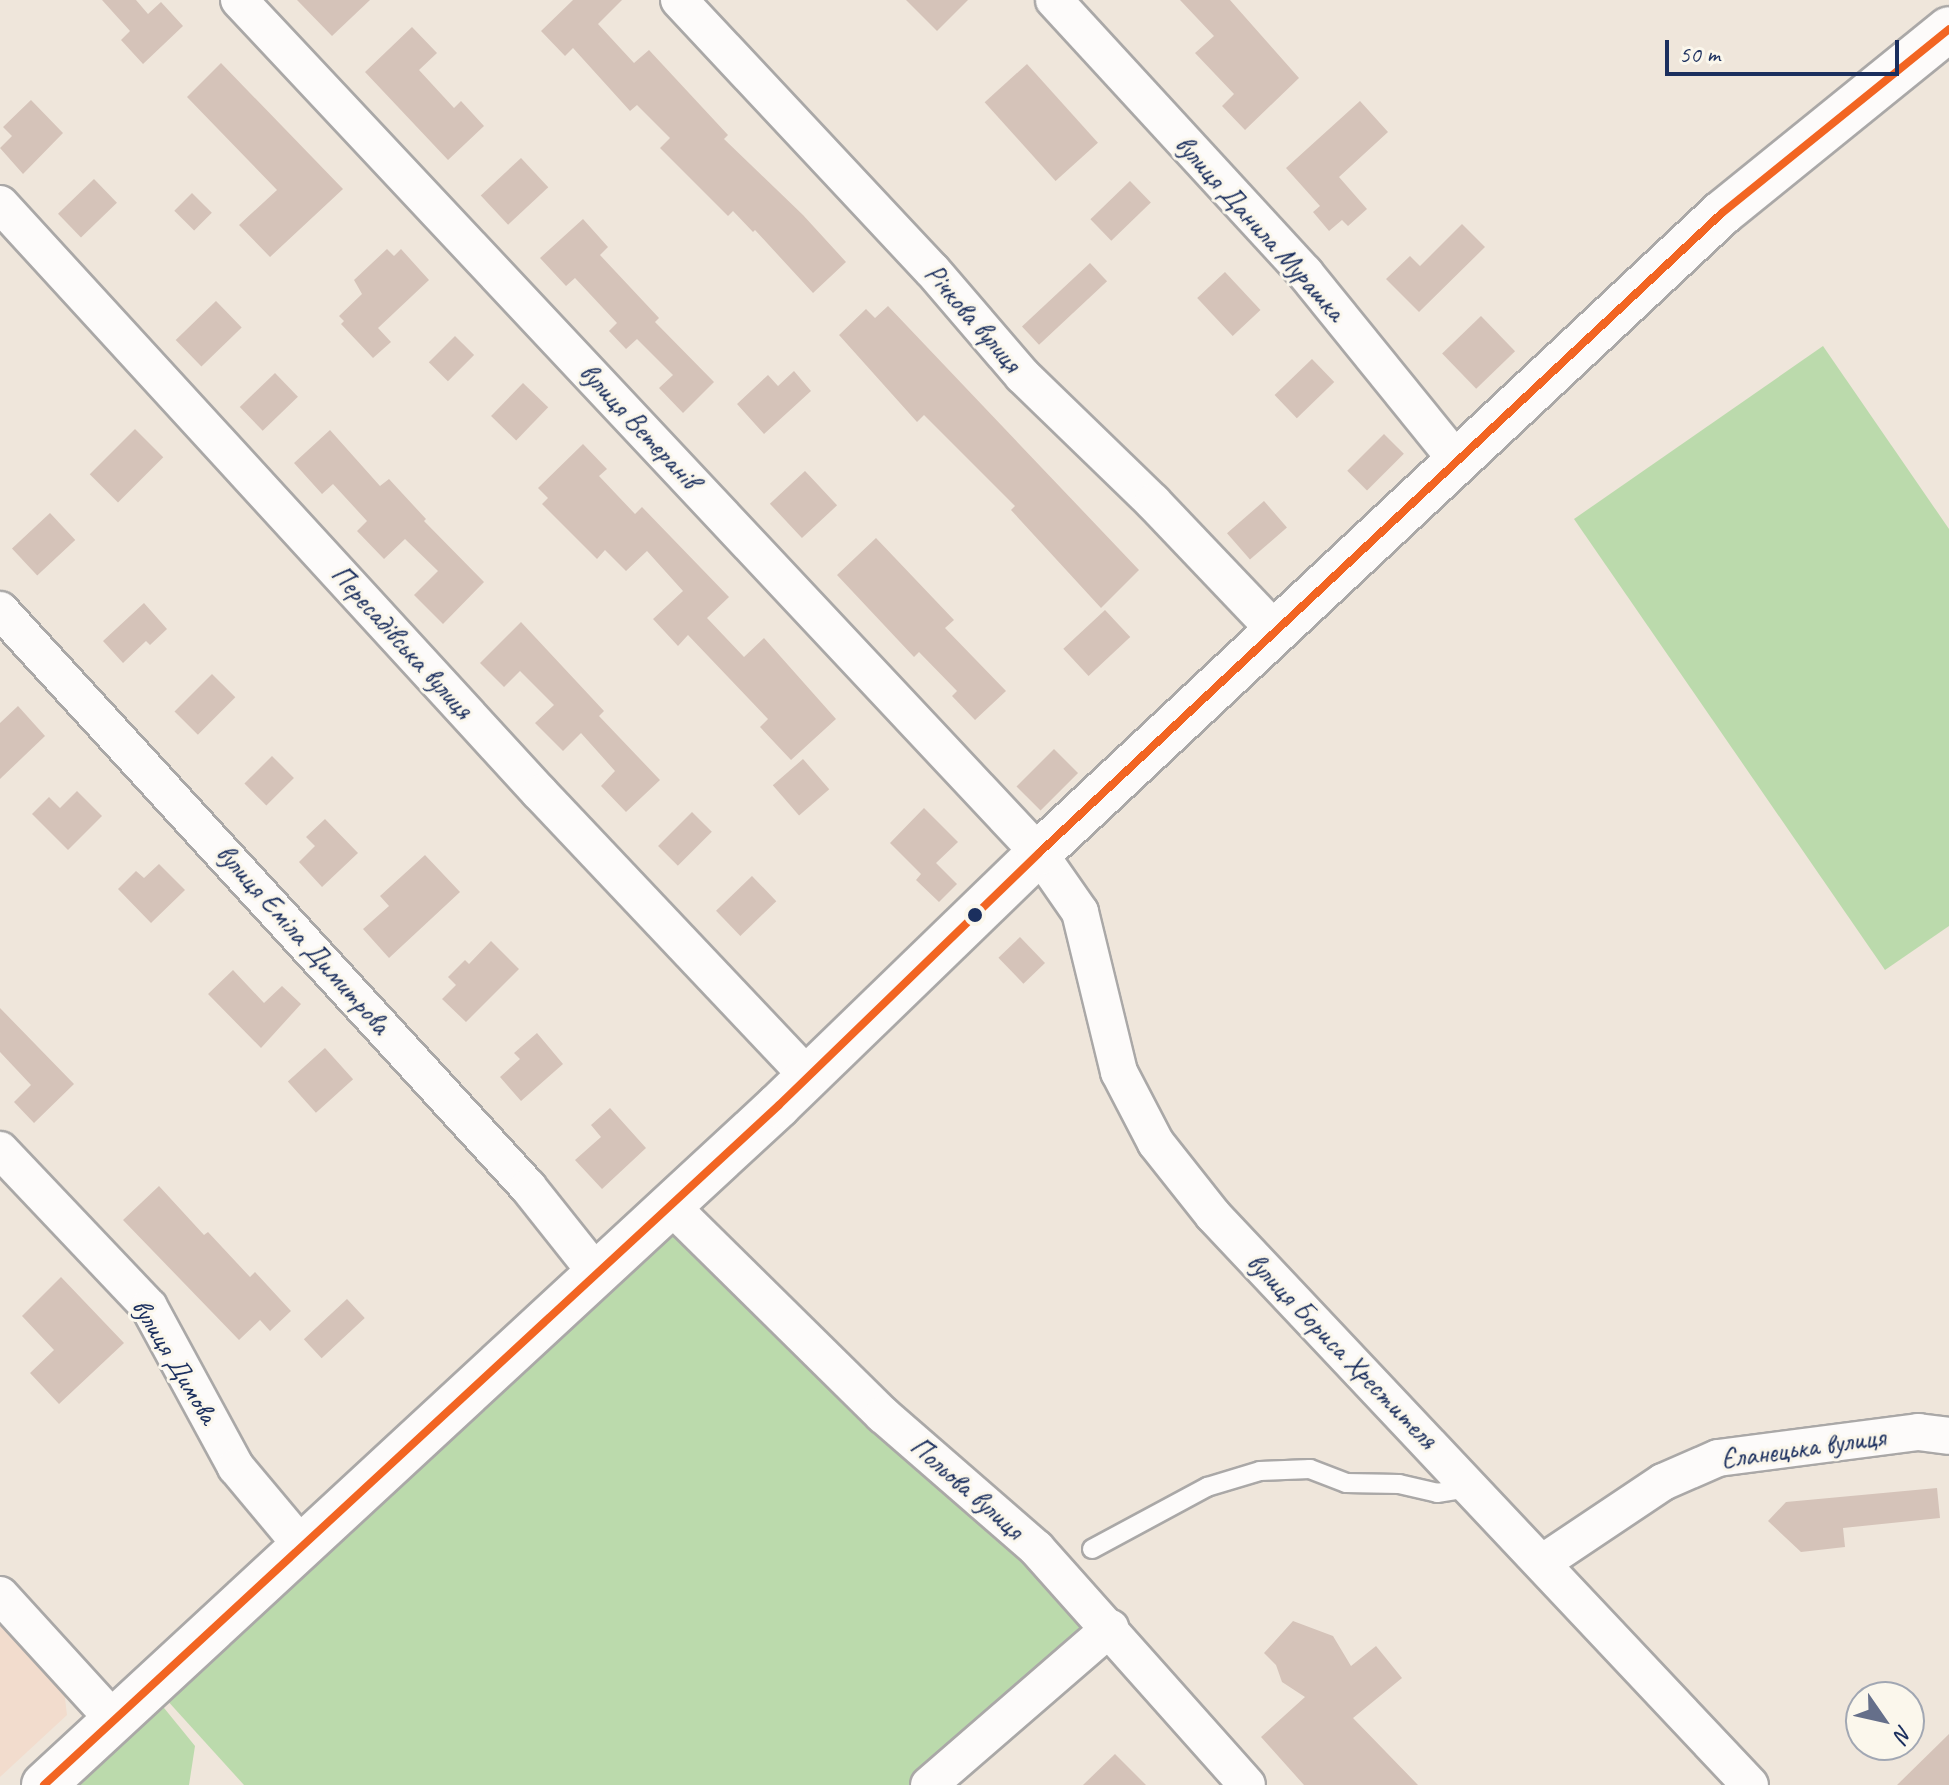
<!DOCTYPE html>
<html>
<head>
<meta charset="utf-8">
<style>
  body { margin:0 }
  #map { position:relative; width:1949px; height:1785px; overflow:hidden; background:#efe6db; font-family:Caveat,sans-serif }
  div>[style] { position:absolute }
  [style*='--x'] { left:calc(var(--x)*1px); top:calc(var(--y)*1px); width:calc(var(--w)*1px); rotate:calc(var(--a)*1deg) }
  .built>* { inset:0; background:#f2dccd }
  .green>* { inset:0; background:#bbdaac }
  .building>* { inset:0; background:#d5c3b9; transform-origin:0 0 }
  .roads { filter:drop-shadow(2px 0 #aaa8a7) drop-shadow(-2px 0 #aaa8a7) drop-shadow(0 2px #aaa8a7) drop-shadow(0 -2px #aaa8a7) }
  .service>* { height:18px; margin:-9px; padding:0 9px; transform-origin:9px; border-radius:9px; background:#fdfbfa }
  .minor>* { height:36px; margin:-18px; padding:0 18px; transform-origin:18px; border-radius:18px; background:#fdfbfa }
  .tertiary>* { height:44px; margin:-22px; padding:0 22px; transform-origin:22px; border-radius:22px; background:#fdfbfa }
  .bus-1>* { height:8px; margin:-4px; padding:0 4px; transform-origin:4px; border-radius:4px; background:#f26522 }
  .dots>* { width:22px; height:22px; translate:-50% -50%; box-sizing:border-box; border:4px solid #fbf7ec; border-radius:50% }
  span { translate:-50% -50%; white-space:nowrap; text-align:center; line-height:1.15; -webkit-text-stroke:6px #fbf7ec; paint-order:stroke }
  .street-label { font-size:28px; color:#1b2f5e }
  .north { position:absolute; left:1845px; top:1681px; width:80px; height:80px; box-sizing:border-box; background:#fbf7ec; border:2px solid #a1a7b3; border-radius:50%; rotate:124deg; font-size:22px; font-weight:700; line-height:32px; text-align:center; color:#1b2f5e }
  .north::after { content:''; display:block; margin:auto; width:28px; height:36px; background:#656f8a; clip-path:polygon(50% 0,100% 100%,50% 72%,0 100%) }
  .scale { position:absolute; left:1665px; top:40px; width:234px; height:36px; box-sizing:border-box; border:4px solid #1b2f5e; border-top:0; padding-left:10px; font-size:24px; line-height:28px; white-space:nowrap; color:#1b2f5e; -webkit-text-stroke:6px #fbf7ec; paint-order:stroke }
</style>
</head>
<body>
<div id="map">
  <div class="built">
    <div style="clip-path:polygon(0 1618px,63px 1682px,67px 1715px,0 1777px)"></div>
  </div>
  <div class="green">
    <div style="clip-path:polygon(1823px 346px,1949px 529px,1949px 926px,1885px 970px,1574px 519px)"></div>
    <div style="clip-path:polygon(670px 1230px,1030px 1556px,1091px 1628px,919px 1785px,244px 1785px,165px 1698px)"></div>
    <div style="clip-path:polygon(160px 1703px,195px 1746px,189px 1785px,63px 1785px)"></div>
  </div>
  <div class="building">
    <div style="clip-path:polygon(102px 0,136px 0,148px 14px,161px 2px,183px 26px,143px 64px,121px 40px,130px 31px)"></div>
    <div style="clip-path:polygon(297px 0,370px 0,332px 36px)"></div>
    <div style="clip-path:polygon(573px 0,622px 0,598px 24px,634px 63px,649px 50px,728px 135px,724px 139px,803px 215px,846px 262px,813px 293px,755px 230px,753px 232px,733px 211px,728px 216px,660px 148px,670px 138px,637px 105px,630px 111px,573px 48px,565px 56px,541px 31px)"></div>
    <div style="clip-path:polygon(906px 0,968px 0,937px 31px)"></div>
    <div style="clip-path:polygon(1180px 0,1230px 0,1299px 78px,1245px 130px,1222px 106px,1234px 94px,1195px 53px,1214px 36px)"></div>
    <div style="clip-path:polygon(412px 27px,437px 53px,419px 70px,454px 108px,461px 101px,484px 126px,448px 160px,365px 72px)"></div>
    <div style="clip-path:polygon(221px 63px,343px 189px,270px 257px,239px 225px,277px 190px,187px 97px)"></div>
    <div style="left:1027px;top:64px;width:106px;height:57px;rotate:48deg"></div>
    <div style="clip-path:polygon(31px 100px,63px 133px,23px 174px,0 148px,12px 136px,3px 127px)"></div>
    <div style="clip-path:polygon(1360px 101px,1388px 132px,1339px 177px,1367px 209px,1348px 226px,1342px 220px,1329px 231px,1313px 212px,1320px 206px,1286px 168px)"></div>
    <div style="left:521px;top:158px;width:40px;height:55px;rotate:47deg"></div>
    <div style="left:94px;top:179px;width:33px;height:50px;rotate:46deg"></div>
    <div style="left:1130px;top:181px;width:30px;height:55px;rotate:46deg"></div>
    <div style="left:192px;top:193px;width:28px;height:25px;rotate:45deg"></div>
    <div style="clip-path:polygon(583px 219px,608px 247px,600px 255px,659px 318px,655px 322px,714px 382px,683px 413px,659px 388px,673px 375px,637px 339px,626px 349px,609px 331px,617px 323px,575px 278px,566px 286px,540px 258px)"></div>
    <div style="clip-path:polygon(1462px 224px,1485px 247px,1419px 312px,1386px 279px,1410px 256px,1420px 266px)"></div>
    <div style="clip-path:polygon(387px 249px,394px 256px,401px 249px,429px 280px,378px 328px,391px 342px,373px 358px,341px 324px,344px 321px,339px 316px,362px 294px,354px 280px)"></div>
    <div style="left:1090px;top:263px;width:25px;height:93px;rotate:47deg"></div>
    <div style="left:1225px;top:272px;width:52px;height:38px;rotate:47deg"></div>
    <div style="left:216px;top:301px;width:37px;height:56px;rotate:46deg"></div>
    <div style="clip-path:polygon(888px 306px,1139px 570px,1101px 608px,1011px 510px,1015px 506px,924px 415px,917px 422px,839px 335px,866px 309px,875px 318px)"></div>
    <div style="left:1481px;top:316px;width:49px;height:54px;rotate:46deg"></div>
    <div style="left:455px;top:336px;width:27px;height:37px;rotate:45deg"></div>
    <div style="left:1312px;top:359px;width:32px;height:52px;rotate:46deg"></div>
    <div style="clip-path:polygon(794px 371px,811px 391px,764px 434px,737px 404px,768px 375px,778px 386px)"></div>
    <div style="left:275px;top:373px;width:33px;height:49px;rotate:46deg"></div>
    <div style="left:523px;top:383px;width:35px;height:46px;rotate:44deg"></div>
    <div style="left:135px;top:429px;width:40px;height:64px;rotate:45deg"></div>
    <div style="clip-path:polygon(330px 430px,380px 486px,389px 479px,426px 519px,424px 521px,484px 582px,443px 624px,414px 595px,438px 571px,405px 539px,384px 559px,357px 531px,367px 521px,333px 484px,322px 494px,294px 463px)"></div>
    <div style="left:1384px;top:434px;width:28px;height:52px;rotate:45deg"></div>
    <div style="clip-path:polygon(583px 444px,607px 469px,599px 476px,635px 514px,642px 507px,729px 597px,707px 618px,744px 657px,764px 638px,836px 719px,791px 760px,760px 727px,768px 719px,688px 635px,678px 646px,653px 619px,683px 591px,647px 551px,626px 571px,605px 550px,597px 559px,542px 504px,548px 498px,538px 488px)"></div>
    <div style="left:805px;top:471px;width:47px;height:48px;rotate:47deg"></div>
    <div style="left:1264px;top:501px;width:35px;height:49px;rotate:49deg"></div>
    <div style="left:50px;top:513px;width:37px;height:52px;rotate:47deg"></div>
    <div style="clip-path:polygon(876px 538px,954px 620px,945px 628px,1006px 691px,975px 720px,952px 696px,957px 691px,919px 652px,914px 657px,837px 575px)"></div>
    <div style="clip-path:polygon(144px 603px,167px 629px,150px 645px,146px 641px,123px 663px,103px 641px)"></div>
    <div style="left:1105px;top:610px;width:37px;height:57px;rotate:47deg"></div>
    <div style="clip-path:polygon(521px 622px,604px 711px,599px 716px,660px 780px,626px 812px,601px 786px,615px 771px,581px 733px,563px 751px,535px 723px,554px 705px,520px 671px,504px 687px,480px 663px)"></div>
    <div style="left:212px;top:674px;width:33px;height:53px;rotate:45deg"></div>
    <div style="clip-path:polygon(18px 706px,45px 736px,0 779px,0 723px)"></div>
    <div style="left:1054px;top:749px;width:34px;height:53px;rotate:45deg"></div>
    <div style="left:272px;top:756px;width:31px;height:39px;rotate:45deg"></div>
    <div style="left:803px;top:759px;width:40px;height:40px;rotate:49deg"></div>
    <div style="clip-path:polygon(77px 791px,102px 816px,68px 850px,32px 814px,49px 797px,60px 808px)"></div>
    <div style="clip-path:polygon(924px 808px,958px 842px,936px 863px,957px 884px,939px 902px,916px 880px,921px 874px,890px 843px)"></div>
    <div style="left:692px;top:812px;width:28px;height:48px;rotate:45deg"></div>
    <div style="clip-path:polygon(325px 819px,358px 853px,322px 887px,299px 862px,315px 846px,306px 837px)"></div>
    <div style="clip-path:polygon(425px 855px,460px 892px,389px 958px,363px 929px,389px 906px,380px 896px)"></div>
    <div style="clip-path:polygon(159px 864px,185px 890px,151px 923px,118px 889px,136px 871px,144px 878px)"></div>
    <div style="left:752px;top:876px;width:35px;height:50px;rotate:46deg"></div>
    <div style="left:1020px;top:937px;width:36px;height:30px;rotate:46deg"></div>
    <div style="clip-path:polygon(491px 941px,519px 969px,466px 1022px,442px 999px,456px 985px,448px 977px,465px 960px,469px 964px)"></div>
    <div style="clip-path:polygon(233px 970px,264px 1003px,282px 986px,301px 1004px,261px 1048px,208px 994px)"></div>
    <div style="clip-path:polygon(0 1008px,74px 1084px,34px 1123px,14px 1102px,31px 1085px,0 1052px)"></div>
    <div style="clip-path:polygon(537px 1033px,563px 1064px,521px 1101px,500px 1077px,520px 1059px,514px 1053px)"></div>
    <div style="left:325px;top:1048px;width:42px;height:50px;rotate:48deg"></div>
    <div style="clip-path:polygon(610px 1108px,646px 1148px,602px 1189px,575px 1160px,601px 1137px,591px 1125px)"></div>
    <div style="clip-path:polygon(159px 1186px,204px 1235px,208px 1232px,250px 1277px,255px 1272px,291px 1311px,270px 1331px,260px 1320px,239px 1340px,123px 1220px)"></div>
    <div style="clip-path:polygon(61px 1277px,124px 1343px,59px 1404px,30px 1373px,54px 1350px,22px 1316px)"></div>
    <div style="left:347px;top:1299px;width:26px;height:59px;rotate:47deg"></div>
    <div style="clip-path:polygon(1937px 1488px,1940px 1518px,1843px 1528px,1845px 1547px,1801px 1552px,1768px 1521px,1786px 1502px)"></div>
    <div style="clip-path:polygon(1293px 1621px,1333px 1636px,1351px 1666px,1376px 1646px,1402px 1678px,1353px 1718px,1418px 1785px,1304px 1785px,1261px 1737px,1305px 1697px,1282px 1682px,1276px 1665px,1264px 1653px)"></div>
    <div style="clip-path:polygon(1949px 1734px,1949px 1785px,1897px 1785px)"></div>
    <div style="clip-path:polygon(1115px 1754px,1146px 1785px,1083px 1785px)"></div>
  </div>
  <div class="roads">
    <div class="service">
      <div style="--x:1092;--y:1549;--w:131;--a:-28.3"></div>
      <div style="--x:1207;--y:1487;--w:55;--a:-16.8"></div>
      <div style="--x:1260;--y:1471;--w:50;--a:-2.3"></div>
      <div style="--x:1310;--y:1469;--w:39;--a:21"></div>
      <div style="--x:1346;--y:1483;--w:53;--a:1.1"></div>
      <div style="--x:1399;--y:1484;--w:39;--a:13"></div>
      <div style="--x:1437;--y:1493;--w:33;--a:-9"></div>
    </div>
    <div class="minor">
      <div style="--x:239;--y:0;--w:1169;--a:46.84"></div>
      <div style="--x:1039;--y:853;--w:72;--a:55.2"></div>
      <div style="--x:1080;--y:912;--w:165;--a:76.3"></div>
      <div style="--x:1119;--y:1072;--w:80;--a:62.5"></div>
      <div style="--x:1156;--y:1143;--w:92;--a:51.6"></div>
      <div style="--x:1213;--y:1215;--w:783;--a:46.71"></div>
      <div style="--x:679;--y:0;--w:370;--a:46.9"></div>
      <div style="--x:932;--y:270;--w:140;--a:49.4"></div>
      <div style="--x:1023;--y:376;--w:181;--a:44.1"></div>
      <div style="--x:1153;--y:502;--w:177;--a:46.4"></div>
      <div style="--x:1054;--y:0;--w:371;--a:47.4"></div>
      <div style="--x:1305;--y:273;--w:243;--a:51"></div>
      <div style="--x:0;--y:204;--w:799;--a:47.49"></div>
      <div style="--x:540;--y:793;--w:391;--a:46.6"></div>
      <div style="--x:0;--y:610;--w:782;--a:47.54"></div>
      <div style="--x:528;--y:1187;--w:112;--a:51.5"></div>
      <div style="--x:0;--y:1150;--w:216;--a:46.5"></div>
      <div style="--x:149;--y:1307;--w:182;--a:61.5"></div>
      <div style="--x:236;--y:1467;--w:104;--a:50.1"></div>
      <div style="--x:671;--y:1206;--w:298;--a:44.6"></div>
      <div style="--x:883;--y:1415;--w:203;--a:41"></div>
      <div style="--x:1036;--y:1548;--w:317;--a:48.3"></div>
      <div style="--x:1542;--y:1563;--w:146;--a:-33.8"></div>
      <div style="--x:1663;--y:1482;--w:60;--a:-23.6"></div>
      <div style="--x:1718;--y:1458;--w:202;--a:-7.4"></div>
      <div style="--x:1918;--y:1432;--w:31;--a:7"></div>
      <div style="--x:0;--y:1595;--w:169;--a:47.6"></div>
      <div style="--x:929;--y:1785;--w:240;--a:-40.9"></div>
    </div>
    <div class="tertiary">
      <div style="--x:44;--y:1785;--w:1001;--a:-42.77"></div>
      <div style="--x:779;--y:1105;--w:362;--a:-44.1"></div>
      <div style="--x:1039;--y:853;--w:936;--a:-43.14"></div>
      <div style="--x:1722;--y:213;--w:292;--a:-39"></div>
    </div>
  </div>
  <div class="bus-1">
    <div style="--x:44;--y:1785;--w:1001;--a:-42.77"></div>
    <div style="--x:779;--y:1105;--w:362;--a:-44.1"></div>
    <div style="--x:1039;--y:853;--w:936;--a:-43.14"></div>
    <div style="--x:1722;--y:213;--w:292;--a:-39"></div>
  </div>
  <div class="dots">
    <div style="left:975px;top:915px;background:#1b2f5e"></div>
  </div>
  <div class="street-label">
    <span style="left:1260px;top:228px;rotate:48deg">вулиця Данила Мурашка</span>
    <span style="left:973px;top:318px;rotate:49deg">Річкова вулиця</span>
    <span style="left:639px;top:426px;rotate:47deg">вулиця Ветеранів</span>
    <span style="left:402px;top:642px;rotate:48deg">Пересадівська вулиця</span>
    <span style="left:303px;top:939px;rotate:48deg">вулиця Еміла Димитрова</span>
    <span style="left:1342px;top:1351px;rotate:46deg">вулиця Бориса Хрестителя</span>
    <span style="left:175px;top:1361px;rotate:59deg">вулиця Димова</span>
    <span style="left:1803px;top:1448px;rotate:-8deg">Єланецька вулиця</span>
    <span style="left:967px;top:1488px;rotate:41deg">Польова вулиця</span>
  </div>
  <div class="north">N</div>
  <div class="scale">50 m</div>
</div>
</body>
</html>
